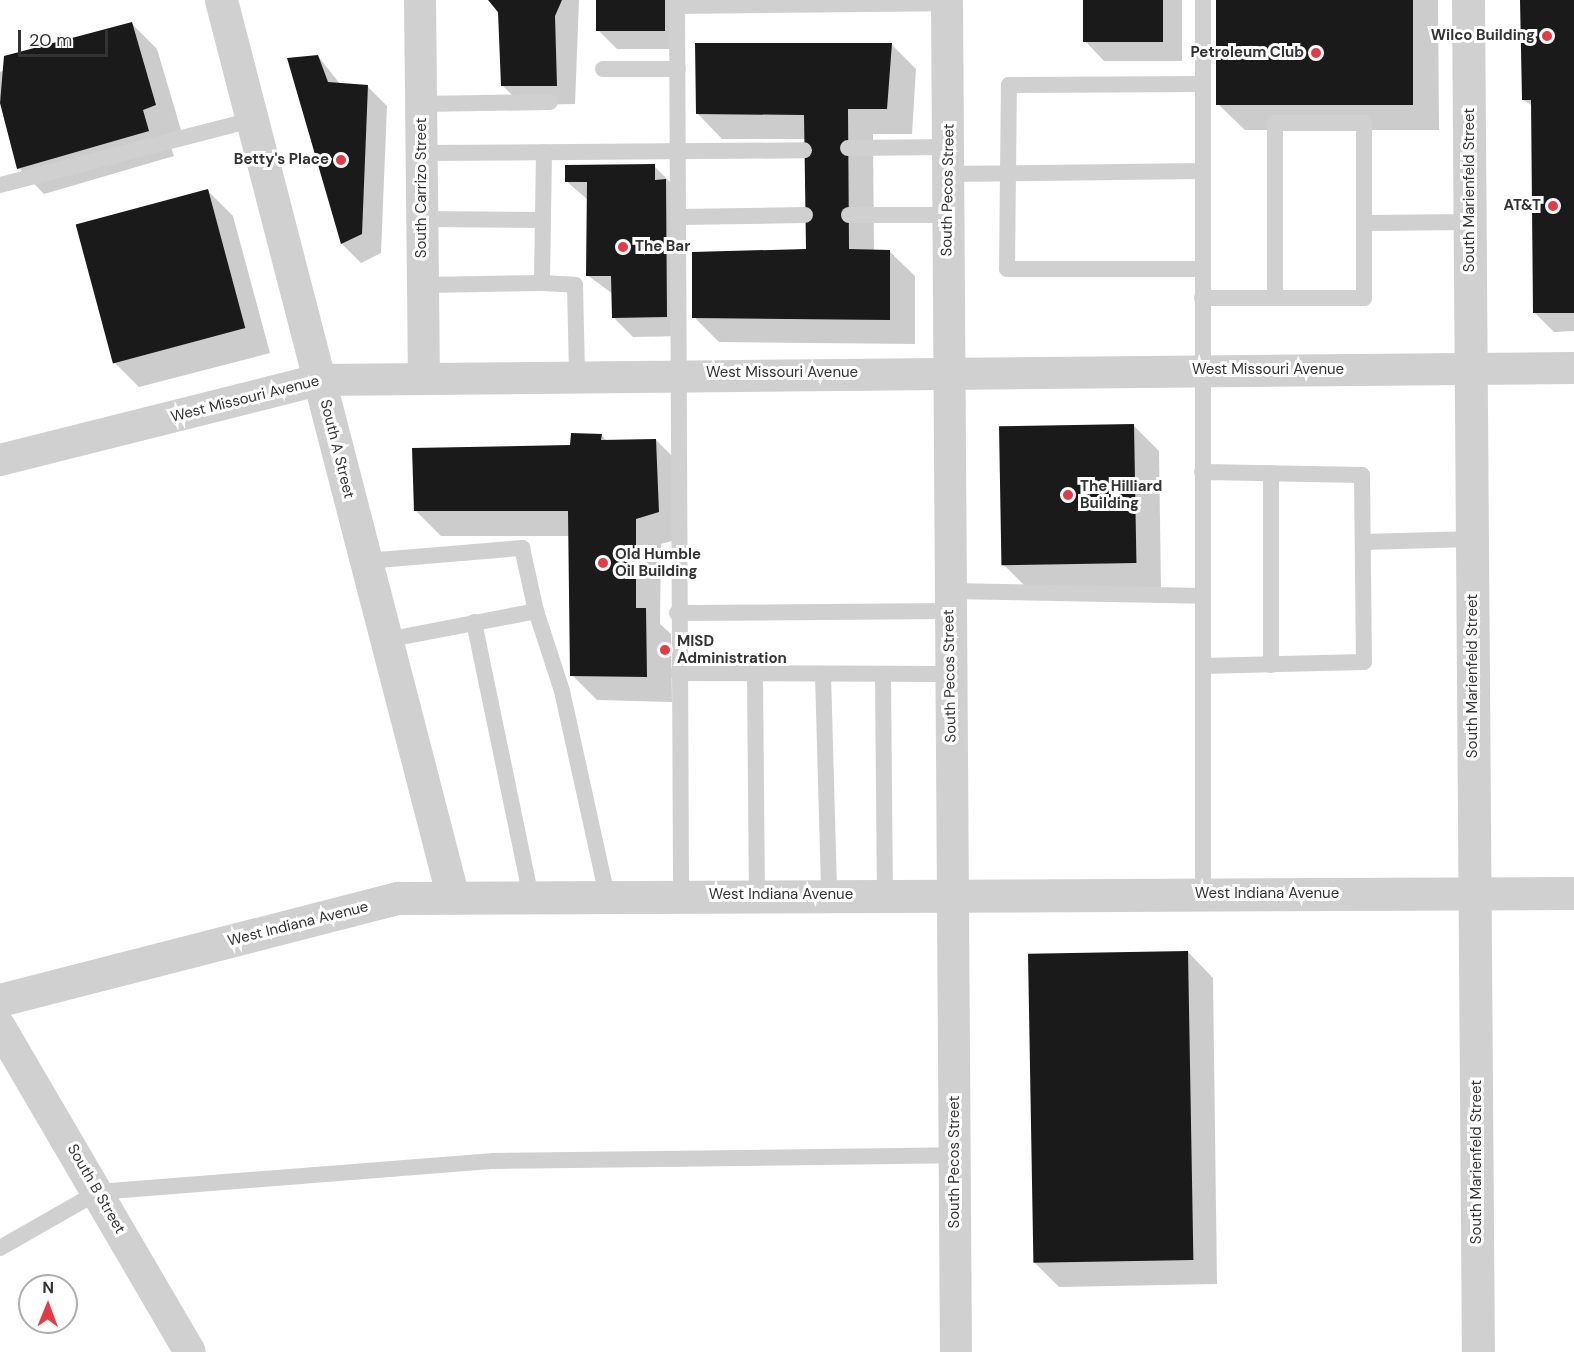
<!DOCTYPE html>
<html>
<head>
<meta charset="utf-8">
<style>
  body { margin:0 }
  #map { position:relative; width:1574px; height:1352px; overflow:hidden; background:#fff; font-family:"DM Sans",sans-serif }
  div>[style] { position:absolute }
  [style*='--x'] { left:calc(var(--x)*1px); top:calc(var(--y)*1px); width:calc(var(--w)*1px); rotate:calc(var(--a)*1deg) }
  .shadow>* { inset:0; background:#0003 }
  .building>* { inset:0; background:#1a1a1a; transform-origin:0 0 }
  .service>* { height:16px; margin:-8px; padding:0 8px; transform-origin:8px; border-radius:8px; background:#d0d0d0 }
  .minor>* { height:32px; margin:-16px; padding:0 16px; transform-origin:16px; border-radius:16px; background:#d0d0d0 }
  .tertiary>* { height:33px; margin:-16.5px; padding:0 16.5px; transform-origin:16.5px; border-radius:16.5px; background:#d0d0d0 }
  .dots>* { width:16px; height:16px; translate:-50% -50%; box-sizing:border-box; border:3px solid #fff; border-radius:50% }
  span { translate:-50% -50%; white-space:nowrap; text-align:center; line-height:1.15; -webkit-text-stroke:6px #fff; paint-order:stroke }
  .poi-label { font-size:15px; color:#333; font-weight:700 }
  .right { translate:-100% -50%; text-align:right }
  .left { translate:0 -50%; text-align:left }
  .street-label { font-size:15px; color:#333 }
  .north { position:absolute; left:18px; top:1274px; width:60px; height:60px; box-sizing:border-box; background:#fff; border:2px solid #adadad; border-radius:50%; rotate:1deg; font-size:16px; font-weight:700; line-height:24px; text-align:center; color:#333 }
  .north::after { content:''; display:block; margin:auto; width:21px; height:27px; background:#e63946; clip-path:polygon(50% 0,100% 100%,50% 72%,0 100%) }
  .scale { position:absolute; left:18px; top:30px; width:90px; height:27px; box-sizing:border-box; border:3px solid #333; border-top:0; padding-left:8px; font-size:18px; line-height:21px; white-space:nowrap; color:#333; -webkit-text-stroke:4px #fff; paint-order:stroke }
</style>
</head>
<body>
<div id="map">
  <div class="shadow">
    <div style="clip-path:polygon(489px 0,579px 0,575px 104px,522px 105px,502px 85px,500px 16px)"></div>
    <div style="clip-path:polygon(598px 0,683px 0,684px 49px,617px 49px,598px 30px)"></div>
    <div style="clip-path:polygon(1085px 0,1182px 0,1182px 61px,1104px 61px,1085px 41px)"></div>
    <div style="clip-path:polygon(1218px 0,1438px 0,1439px 130px,1245px 130px,1219px 105px)"></div>
    <div style="clip-path:polygon(1522px 0,1574px 0,1574px 331px,1554px 332px,1534px 312px,1533px 106px,1523px 100px)"></div>
    <div style="clip-path:polygon(132px 24px,157px 49px,181px 130px,167px 135px,174px 156px,44px 194px,19px 168px,0 97px,0 72px)"></div>
    <div style="clip-path:polygon(891px 44px,916px 69px,912px 134px,873px 134px,874px 251px,889px 251px,915px 276px,915px 344px,719px 342px,694px 317px,807px 250px,806px 139px,722px 139px,697px 113px)"></div>
    <div style="clip-path:polygon(318px 56px,340px 84px,367px 86px,387px 106px,381px 253px,361px 263px,342px 244px,289px 60px)"></div>
    <div style="clip-path:polygon(654px 166px,673px 185px,685px 336px,633px 337px,613px 317px,613px 294px,587px 275px,588px 200px,566px 181px)"></div>
    <div style="clip-path:polygon(208px 191px,233px 216px,270px 353px,139px 387px,114px 362px)"></div>
    <div style="clip-path:polygon(1133px 425px,1159px 451px,1161px 588px,1029px 590px,1004px 565px)"></div>
    <div style="clip-path:polygon(602px 436px,607px 441px,656px 440px,681px 465px,683px 538px,661px 544px,660px 624px,671px 634px,672px 702px,597px 700px,572px 675px,570px 536px,441px 536px,416px 511px)"></div>
    <div style="clip-path:polygon(1188px 952px,1213px 978px,1217px 1284px,1059px 1287px,1033px 1261px)"></div>
  </div>
  <div class="building">
    <div style="clip-path:polygon(488px 0,562px 0,555px 16px,557px 86px,501px 86px,498px 12px)"></div>
    <div style="left:596px;top:0;width:69px;height:31px"></div>
    <div style="left:1083px;top:0;width:80px;height:42px"></div>
    <div style="left:1216px;top:0;width:197px;height:105px"></div>
    <div style="clip-path:polygon(1520px 0,1574px 0,1574px 313px,1533px 313px,1531px 100px,1522px 100px)"></div>
    <div style="clip-path:polygon(132px 22px,156px 105px,143px 110px,149px 131px,17px 169px,0 103px,4px 56px)"></div>
    <div style="clip-path:polygon(695px 43px,892px 43px,887px 109px,848px 109px,849px 249px,890px 250px,890px 320px,692px 318px,692px 252px,806px 249px,804px 115px,696px 114px)"></div>
    <div style="clip-path:polygon(318px 55px,328px 82px,368px 85px,362px 234px,341px 244px,287px 58px)"></div>
    <div style="clip-path:polygon(655px 164px,655px 180px,666px 179px,667px 317px,612px 318px,611px 276px,586px 276px,587px 182px,565px 182px,565px 165px)"></div>
    <div style="left:208px;top:189px;width:144px;height:137px;rotate:75deg"></div>
    <div style="left:1134px;top:424px;width:139px;height:135px;rotate:89deg"></div>
    <div style="clip-path:polygon(571px 433px,602px 434px,601px 440px,656px 439px,659px 512px,636px 519px,636px 608px,646px 608px,647px 677px,570px 676px,568px 511px,414px 511px,412px 448px,570px 445px)"></div>
    <div style="left:1188px;top:951px;width:309px;height:160px;rotate:89deg"></div>
  </div>
  <div class="service">
    <div style="--x:677;--y:0;--w:895;--a:89.74"></div>
    <div style="--x:1203;--y:0;--w:894;--a:90"></div>
    <div style="--x:677;--y:6;--w:270;--a:-0.6"></div>
    <div style="--x:603;--y:69;--w:75;--a:0"></div>
    <div style="--x:422;--y:104;--w:128;--a:-0.9"></div>
    <div style="--x:848;--y:148;--w:101;--a:-0.6"></div>
    <div style="--x:544;--y:152;--w:131;--a:90.9"></div>
    <div style="--x:542;--y:283;--w:33;--a:3"></div>
    <div style="--x:575;--y:285;--w:90;--a:88.7"></div>
    <div style="--x:422;--y:153;--w:382;--a:-0.4"></div>
    <div style="--x:948;--y:174;--w:254;--a:-0.7"></div>
    <div style="--x:0;--y:185;--w:260;--a:-14.5"></div>
    <div style="--x:849;--y:215;--w:98;--a:0"></div>
    <div style="--x:679;--y:217;--w:126;--a:-0.9"></div>
    <div style="--x:422;--y:219;--w:121;--a:0.5"></div>
    <div style="--x:1364;--y:223;--w:106;--a:-0.5"></div>
    <div style="--x:1202;--y:269;--w:195;--a:180"></div>
    <div style="--x:1007;--y:269;--w:184;--a:-89.4"></div>
    <div style="--x:1009;--y:85;--w:193;--a:-0.3"></div>
    <div style="--x:423;--y:285;--w:119;--a:-1"></div>
    <div style="--x:1202;--y:298;--w:162;--a:0"></div>
    <div style="--x:1364;--y:298;--w:175;--a:-90"></div>
    <div style="--x:1364;--y:123;--w:89;--a:180"></div>
    <div style="--x:1275;--y:123;--w:175;--a:90"></div>
    <div style="--x:1202;--y:472;--w:160;--a:1.1"></div>
    <div style="--x:1362;--y:475;--w:187;--a:89.4"></div>
    <div style="--x:1364;--y:662;--w:161;--a:178.6"></div>
    <div style="--x:1271;--y:473;--w:192;--a:90"></div>
    <div style="--x:1363;--y:542;--w:110;--a:-1.6"></div>
    <div style="--x:366;--y:561;--w:157;--a:-4.8"></div>
    <div style="--x:522;--y:548;--w:65;--a:77.5"></div>
    <div style="--x:949;--y:591;--w:254;--a:1.1"></div>
    <div style="--x:677;--y:613;--w:272;--a:-0.4"></div>
    <div style="--x:474;--y:622;--w:282;--a:78.3"></div>
    <div style="--x:386;--y:640;--w:153;--a:-10.9"></div>
    <div style="--x:536;--y:611;--w:84;--a:72"></div>
    <div style="--x:562;--y:691;--w:210;--a:77.6"></div>
    <div style="--x:678;--y:673;--w:272;--a:0.2"></div>
    <div style="--x:755;--y:674;--w:221;--a:89.5"></div>
    <div style="--x:823;--y:674;--w:221;--a:88.4"></div>
    <div style="--x:883;--y:674;--w:221;--a:89.5"></div>
    <div style="--x:0;--y:1248;--w:113;--a:-29.7"></div>
    <div style="--x:98;--y:1192;--w:397;--a:-4.5"></div>
    <div style="--x:494;--y:1161;--w:461;--a:-0.7"></div>
  </div>
  <div class="minor">
    <div style="--x:420;--y:0;--w:375;--a:89.4"></div>
    <div style="--x:947;--y:0;--w:1352;--a:89.62"></div>
    <div style="--x:0;--y:460;--w:329;--a:-14.1"></div>
    <div style="--x:319;--y:380;--w:1255;--a:-0.55"></div>
    <div style="--x:0;--y:1027;--w:376;--a:59.7"></div>
  </div>
  <div class="tertiary">
    <div style="--x:221;--y:0;--w:927;--a:75.51"></div>
    <div style="--x:1468;--y:0;--w:1352;--a:89.58"></div>
    <div style="--x:0;--y:1000;--w:411;--a:-14.4"></div>
    <div style="--x:398;--y:898;--w:1176;--a:-0.24"></div>
  </div>
  <div class="dots">
    <div style="left:1547px;top:36px;background:#e63946"></div>
    <div style="left:1316px;top:53px;background:#e63946"></div>
    <div style="left:341px;top:160px;background:#e63946"></div>
    <div style="left:1553px;top:206px;background:#e63946"></div>
    <div style="left:623px;top:247px;background:#e63946"></div>
    <div style="left:1068px;top:495px;background:#e63946"></div>
    <div style="left:603px;top:563px;background:#e63946"></div>
    <div style="left:665px;top:650px;background:#e63946"></div>
  </div>
  <div class="poi-label">
    <span class="right" style="left:1535px;top:36px">Wilco Building</span>
    <span class="right" style="left:1304px;top:53px">Petroleum Club</span>
    <span class="right" style="left:329px;top:160px">Betty's Place</span>
    <span class="right" style="left:1541px;top:206px">AT&amp;T</span>
    <span class="left" style="left:635px;top:247px">The Bar</span>
    <span class="left" style="left:1080px;top:495px">The Hilliard<br>Building</span>
    <span class="left" style="left:615px;top:563px">Old Humble<br>Oil Building</span>
    <span class="left" style="left:677px;top:650px">MISD<br>Administration</span>
  </div>
  <div class="street-label">
    <span style="left:422px;top:188px;rotate:-90deg">South Carrizo Street</span>
    <span style="left:948px;top:190px;rotate:-89deg">South Pecos Street</span>
    <span style="left:1470px;top:190px;rotate:-90deg">South Marienfeld Street</span>
    <span style="left:1268px;top:370px">West Missouri Avenue</span>
    <span style="left:782px;top:373px">West Missouri Avenue</span>
    <span style="left:245px;top:399px;rotate:-14deg">West Missouri Avenue</span>
    <span style="left:337px;top:449px;rotate:76deg">South A Street</span>
    <span style="left:950px;top:676px;rotate:-91deg">South Pecos Street</span>
    <span style="left:1473px;top:676px;rotate:-90deg">South Marienfeld Street</span>
    <span style="left:1267px;top:894px">West Indiana Avenue</span>
    <span style="left:781px;top:895px">West Indiana Avenue</span>
    <span style="left:298px;top:924px;rotate:-14deg">West Indiana Avenue</span>
    <span style="left:955px;top:1162px;rotate:-90deg">South Pecos Street</span>
    <span style="left:1477px;top:1162px;rotate:-90deg">South Marienfeld Street</span>
    <span style="left:96px;top:1189px;rotate:60deg">South B Street</span>
  </div>
  <div class="north">N</div>
  <div class="scale">20 m</div>
</div>
</body>
</html>
